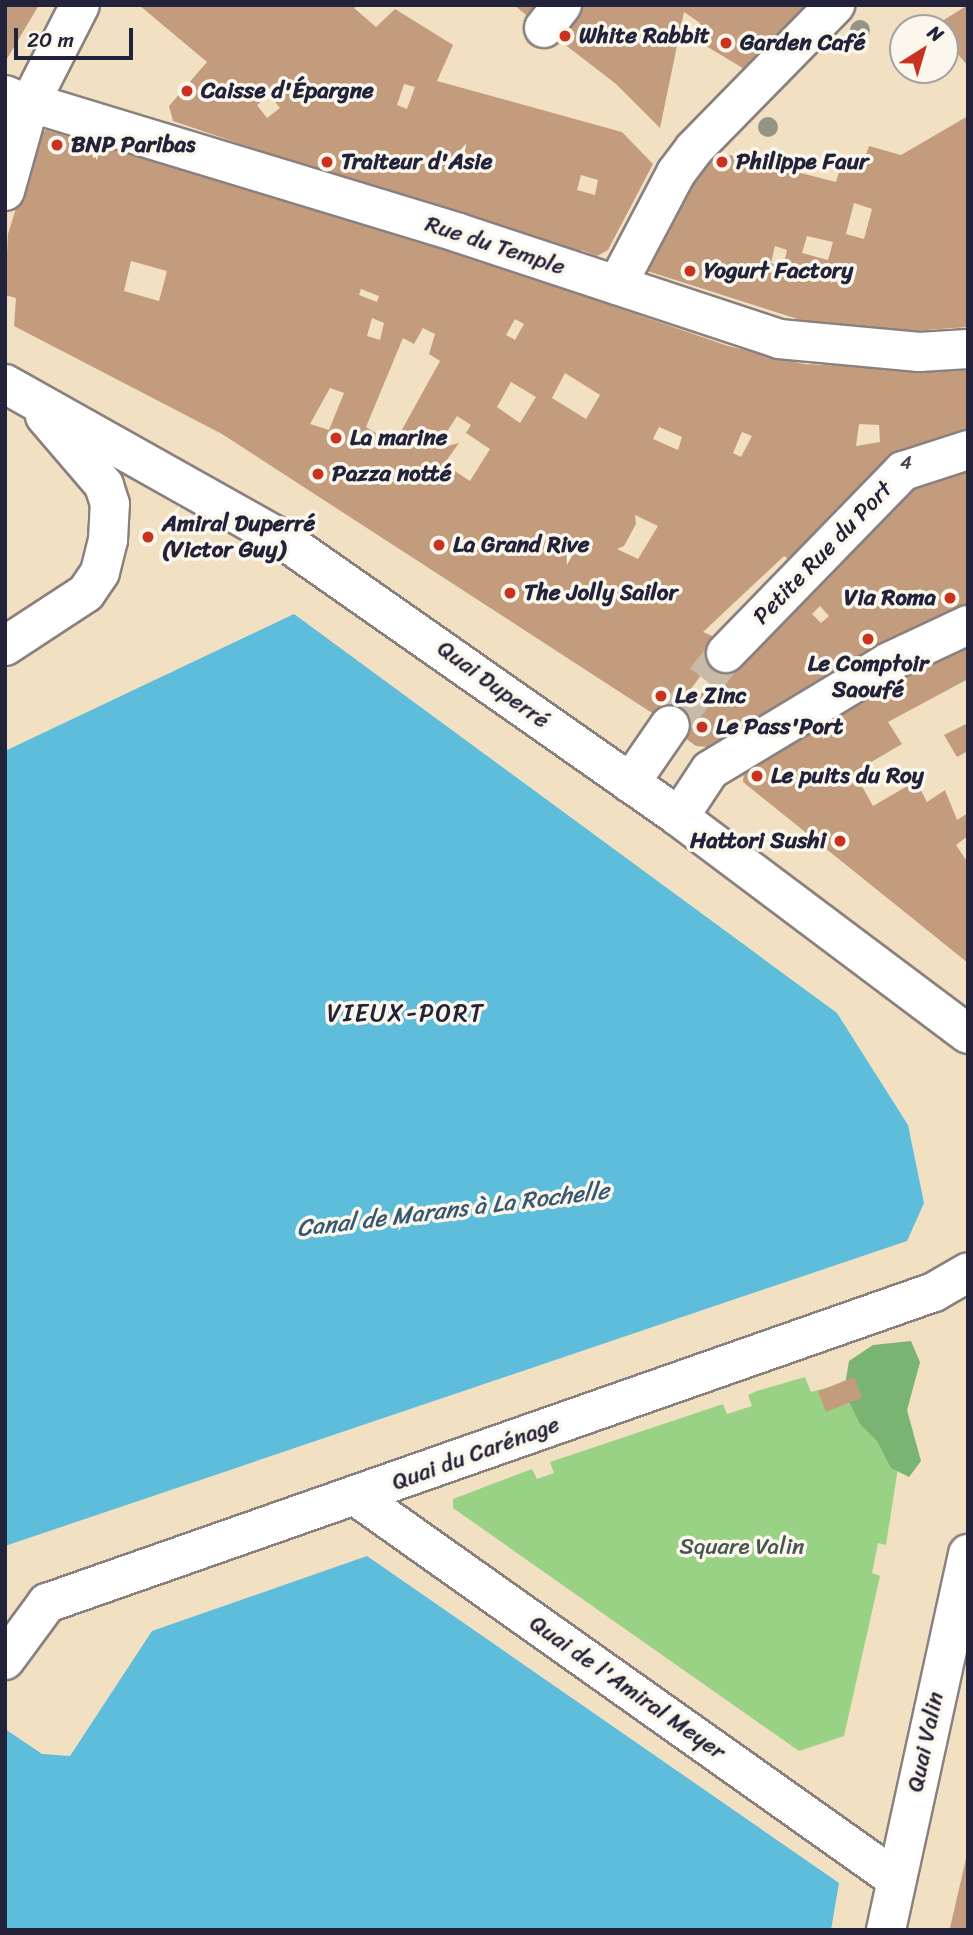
<!DOCTYPE html>
<html>
<head>
<meta charset="utf-8">
<style>
  body { margin:0 }
  #map { position:relative; width:973px; height:1935px; overflow:hidden; background:#f2e0c3; font-family:Sriracha,sans-serif }
  div>[style] { position:absolute }
  [style*='--x'] { left:calc(var(--x)*1px); top:calc(var(--y)*1px); width:calc(var(--w)*1px); rotate:calc(var(--a)*1deg) }
  .green>* { inset:0; background:#99d285 }
  .forest>* { inset:0; background:#7ab472 }
  .water>* { inset:0; background:#5dbddb }
  .pier>* { inset:0; background:#f2e0c3; transform-origin:0 0 }
  .building>* { inset:0; background:#c39c7e; transform-origin:0 0 }
  .street-tunnel>* { height:38px; margin-top:-19px; transform-origin:0; background:repeating-linear-gradient(90deg,#c8baa8 0 38px,transparent 0 57px) }
  .roads { filter:drop-shadow(2px 0 #8a817f) drop-shadow(-2px 0 #8a817f) drop-shadow(0 2px #8a817f) drop-shadow(0 -2px #8a817f) }
  .street>* { height:38px; margin:-19px; padding:0 19px; transform-origin:19px; border-radius:19px; background:#fff }
  .secondary>* { height:38px; margin:-19px; padding:0 19px; transform-origin:19px; border-radius:19px; background:#fff }
  .trees>* { width:20px; height:20px; margin:-10px; border-radius:50%; background:#939584 }
  .dots>* { width:19px; height:19px; translate:-50% -50%; box-sizing:border-box; border:4px solid #fbf7ec; border-radius:50% }
  span { translate:-50% -50%; white-space:nowrap; text-align:center; line-height:1.15; -webkit-text-stroke:7px #fbf7ec; paint-order:stroke }
  .number-label { font-size:19px; color:#4a404c }
  .number-label span { -webkit-text-stroke-width:0 }
  .poi-label { font-size:23px; color:#22223b; font-weight:700 }
  .left { translate:0 -50%; text-align:left }
  .right { translate:-100% -50%; text-align:right }
  .street-label { font-size:23px; color:#22223b }
  .park-label { font-size:23px; color:#465751 }
  .neighbourhood-label { font-size:24px; color:#22223b; letter-spacing:2px }
  .water-label { font-size:24px; color:#375873; font-style:italic }
  .frame { position:absolute; inset:0; border:7px solid #22223b; pointer-events:none }
  .north { position:absolute; left:889px; top:14px; width:70px; height:70px; box-sizing:border-box; background:#fbf7ec; border:2px solid #a4a2a5; border-radius:50%; rotate:37deg; font-size:19px; font-weight:700; line-height:28px; text-align:center; color:#22223b }
  .north::after { content:''; display:block; margin:auto; width:24px; height:32px; background:#c8321e; clip-path:polygon(50% 0,100% 100%,50% 72%,0 100%) }
  .scale { position:absolute; left:14px; top:28px; width:119px; height:32px; box-sizing:border-box; border:4px solid #22223b; border-top:0; padding-left:9px; font-size:21px; line-height:24px; white-space:nowrap; color:#22223b; -webkit-text-stroke:5px #fbf7ec; paint-order:stroke }
</style>
</head>
<body>
<div id="map">
  <div class="green">
    <div style="clip-path:polygon(920px 1362px,907px 1410px,886px 1545px,878px 1543px,872px 1573px,880px 1576px,844px 1736px,799px 1751px,453px 1508px,453px 1499px,532px 1469px,537px 1479px,554px 1473px,550px 1462px,723px 1404px,727px 1414px,752px 1406px,748px 1395px,757px 1391px,805px 1377px,811px 1392px)"></div>
  </div>
  <div class="forest">
    <div style="clip-path:polygon(911px 1341px,920px 1362px,907px 1410px,921px 1461px,909px 1477px,891px 1468px,877px 1441px,860px 1424px,844px 1391px,849px 1361px,873px 1345px)"></div>
  </div>
  <div class="water">
    <div style="clip-path:polygon(294px 614px,837px 1013px,908px 1125px,924px 1203px,907px 1241px,5px 1546px,5px 751px)"></div>
    <div style="clip-path:polygon(367px 1556px,839px 1883px,831px 1930px,5px 1930px,5px 1729px,42px 1754px,70px 1756px,152px 1631px)"></div>
  </div>
  <div class="pier">
    <div style="left:172px;top:669px;width:3px;height:105px;rotate:72deg"></div>
  </div>
  <div class="building">
    <div style="clip-path:polygon(5px 5px,39px 5px,5px 62px)"></div>
    <div style="clip-path:polygon(evenodd,139px 5px,357px 5px,354px 8px,376px 27px,395px 9px,453px 45px,437px 81px,622px 132px,653px 164px,608px 250px,597px 256px,581px 250px,578px 259px,173px 121px,169px 106px,207px 62px,139px 5px,404px 84px,415px 87px,407px 109px,397px 105px,404px 84px,139px 5px,270px 95px,280px 108px,267px 118px,257px 105px,270px 95px,139px 5px,581px 175px,598px 180px,595px 195px,577px 190px,581px 175px)"></div>
    <div style="clip-path:polygon(514px 5px,550px 5px,536px 23px)"></div>
    <div style="clip-path:polygon(572px 5px,812px 5px,746px 70px,691px 37px,700px 23px,684px 12px,660px 128px,616px 84px,550px 33px)"></div>
    <div style="clip-path:polygon(968px 5px,968px 66px,945px 39px,945px 28px,934px 26px)"></div>
    <div style="clip-path:polygon(evenodd,968px 116px,968px 327px,898px 332px,810px 323px,644px 270px,684px 193px,717px 152px,836px 182px,843px 158px,863px 163px,869px 146px,901px 155px,968px 116px,854px 203px,872px 209px,864px 239px,846px 234px,854px 203px,968px 116px,807px 236px,833px 242px,828px 260px,802px 253px,807px 236px,968px 116px,775px 246px,787px 250px,783px 267px,771px 263px,775px 246px)"></div>
    <div style="clip-path:polygon(evenodd,46px 130px,434px 244px,728px 346px,804px 364px,968px 371px,968px 441px,794px 564px,784px 556px,703px 632px,726px 642px,666px 722px,222px 434px,14px 326px,16px 298px,5px 295px,8px 234px,39px 134px,46px 130px,131px 261px,167px 271px,159px 301px,124px 291px,131px 261px,46px 130px,361px 289px,379px 296px,377px 302px,359px 295px,361px 289px,46px 130px,372px 318px,384px 323px,380px 340px,367px 336px,372px 318px,46px 130px,515px 319px,524px 324px,515px 340px,506px 335px,515px 319px,46px 130px,423px 328px,435px 334px,429px 354px,440px 361px,394px 444px,366px 427px,403px 338px,414px 344px,423px 328px,46px 130px,565px 373px,600px 395px,586px 419px,552px 398px,565px 373px,46px 130px,511px 382px,536px 397px,520px 423px,497px 407px,511px 382px,46px 130px,330px 388px,344px 393px,329px 430px,310px 424px,330px 388px,46px 130px,457px 416px,471px 425px,466px 433px,490px 449px,470px 481px,444px 464px,459px 443px,436px 449px,457px 416px,46px 130px,859px 424px,879px 425px,880px 442px,856px 446px,859px 424px,46px 130px,659px 427px,682px 437px,678px 450px,653px 439px,659px 427px,46px 130px,742px 432px,752px 436px,741px 457px,733px 453px,742px 432px,46px 130px,635px 515px,658px 526px,638px 559px,617px 549px,624px 546px,636px 524px,635px 515px)"></div>
    <div style="clip-path:polygon(evenodd,968px 455px,968px 603px,904px 634px,708px 747px,696px 746px,673px 729px,728px 660px,913px 488px,968px 455px,820px 606px,829px 616px,821px 623px,812px 614px,820px 606px)"></div>
    <div style="clip-path:polygon(968px 644px,968px 679px,888px 722px,902px 744px,854px 772px,873px 806px,916px 781px,927px 802px,945px 790px,957px 820px,968px 813px,968px 836px,956px 845px,968px 863px,968px 963px,743px 782px,744px 771px,870px 693px)"></div>
    <div style="clip-path:polygon(968px 723px,968px 751px,957px 757px,944px 735px)"></div>
    <div style="left:854px;top:1377px;width:22px;height:39px;rotate:68deg"></div>
    <div style="clip-path:polygon(968px 1850px,968px 1930px,955px 1930px,950px 1928px)"></div>
  </div>
  <div class="street-tunnel">
    <div style="--x:670;--y:725;--w:91;--a:-52.1"></div>
  </div>
  <div class="roads">
    <div class="street">
      <div style="--x:544;--y:28;--w:29;--a:-52"></div>
      <div style="--x:5;--y:191;--w:89;--a:-74.4"></div>
      <div style="--x:29;--y:105;--w:16;--a:7"></div>
      <div style="--x:45;--y:107;--w:433;--a:16.9"></div>
      <div style="--x:459;--y:233;--w:337;--a:18.3"></div>
      <div style="--x:779;--y:339;--w:141;--a:5.3"></div>
      <div style="--x:919;--y:352;--w:49;--a:-3.5"></div>
      <div style="--x:617;--y:285;--w:127;--a:-62.2"></div>
      <div style="--x:676;--y:173;--w:30;--a:-53"></div>
      <div style="--x:694;--y:149;--w:202;--a:-45.6"></div>
      <div style="--x:5;--y:384;--w:325;--a:29.3"></div>
      <div style="--x:288;--y:543;--w:477;--a:35"></div>
      <div style="--x:679;--y:817;--w:361;--a:36.9"></div>
      <div style="--x:5;--y:646;--w:97;--a:-33.2"></div>
      <div style="--x:86;--y:593;--w:25;--a:-56"></div>
      <div style="--x:100;--y:572;--w:33;--a:-76"></div>
      <div style="--x:108;--y:540;--w:36;--a:-87"></div>
      <div style="--x:110;--y:504;--w:20;--a:-108"></div>
      <div style="--x:104;--y:485;--w:91;--a:-130.5"></div>
      <div style="--x:726;--y:653;--w:254;--a:-45.8"></div>
      <div style="--x:903;--y:471;--w:68;--a:-17.9"></div>
      <div style="--x:630;--y:783;--w:70;--a:-55.4"></div>
      <div style="--x:679;--y:817;--w:56;--a:-56.6"></div>
      <div style="--x:710;--y:770;--w:209;--a:-31.1"></div>
      <div style="--x:889;--y:662;--w:87;--a:-25.1"></div>
      <div style="--x:357;--y:1497;--w:661;--a:35.33"></div>
      <div style="--x:5;--y:1660;--w:71;--a:-53.6"></div>
      <div style="--x:47;--y:1603;--w:940;--a:-19.32"></div>
      <div style="--x:934;--y:1292;--w:39;--a:-30"></div>
      <div style="--x:886;--y:1930;--w:385;--a:-77.7"></div>
    </div>
    <div class="secondary">
      <div style="--x:5;--y:95;--w:26;--a:23"></div>
      <div style="--x:29;--y:105;--w:112;--a:-63"></div>
    </div>
  </div>
  <div class="trees">
    <div style="left:860px;top:30px"></div>
    <div style="left:768px;top:127px"></div>
  </div>
  <div class="dots">
    <div style="left:565px;top:36px;background:#c8321e"></div>
    <div style="left:726px;top:43px;background:#c8321e"></div>
    <div style="left:187px;top:91px;background:#c8321e"></div>
    <div style="left:57px;top:145px;background:#c8321e"></div>
    <div style="left:327px;top:162px;background:#c8321e"></div>
    <div style="left:722px;top:162px;background:#c8321e"></div>
    <div style="left:690px;top:271px;background:#c8321e"></div>
    <div style="left:336px;top:438px;background:#c8321e"></div>
    <div style="left:318px;top:474px;background:#c8321e"></div>
    <div style="left:148px;top:537px;background:#c8321e"></div>
    <div style="left:439px;top:545px;background:#c8321e"></div>
    <div style="left:510px;top:593px;background:#c8321e"></div>
    <div style="left:950px;top:598px;background:#c8321e"></div>
    <div style="left:868px;top:639px;background:#c8321e"></div>
    <div style="left:661px;top:696px;background:#c8321e"></div>
    <div style="left:702px;top:727px;background:#c8321e"></div>
    <div style="left:757px;top:776px;background:#c8321e"></div>
    <div style="left:840px;top:841px;background:#c8321e"></div>
  </div>
  <div class="number-label">
    <span style="left:906px;top:463px">4</span>
  </div>
  <div class="poi-label">
    <span class="left" style="left:579px;top:36px">White Rabbit</span>
    <span class="left" style="left:740px;top:43px">Garden Café</span>
    <span class="left" style="left:201px;top:91px">Caisse d'Épargne</span>
    <span class="left" style="left:71px;top:145px">BNP Paribas</span>
    <span class="left" style="left:341px;top:162px">Traiteur d'Asie</span>
    <span class="left" style="left:736px;top:162px">Philippe Faur</span>
    <span class="left" style="left:704px;top:271px">Yogurt Factory</span>
    <span class="left" style="left:350px;top:438px">La marine</span>
    <span class="left" style="left:332px;top:474px">Pazza notté</span>
    <span class="left" style="left:162px;top:537px">Amiral Duperré<br>(Victor Guy)</span>
    <span class="left" style="left:453px;top:545px">La Grand Rive</span>
    <span class="left" style="left:524px;top:593px">The Jolly Sailor</span>
    <span class="right" style="left:936px;top:598px">Via Roma</span>
    <span style="left:868px;top:677px">Le Comptoir<br>Saoufé</span>
    <span class="left" style="left:675px;top:696px">Le Zinc</span>
    <span class="left" style="left:716px;top:727px">Le Pass'Port</span>
    <span class="left" style="left:771px;top:776px">Le puits du Roy</span>
    <span class="right" style="left:826px;top:841px">Hattori Sushi</span>
  </div>
  <div class="street-label">
    <span style="left:495px;top:246px;rotate:18deg">Rue du Temple</span>
    <span style="left:823px;top:553px;rotate:-46deg">Petite Rue du Port</span>
    <span style="left:493px;top:685px;rotate:36deg">Quai Duperré</span>
    <span style="left:476px;top:1454px;rotate:-20deg">Quai du Carénage</span>
    <span style="left:627px;top:1688px;rotate:35deg">Quai de l'Amiral Meyer</span>
    <span style="left:926px;top:1742px;rotate:-78deg">Quai Valin</span>
  </div>
  <div class="park-label">
    <span style="left:742px;top:1547px">Square Valin</span>
  </div>
  <div class="neighbourhood-label">
    <span style="left:406px;top:1014px">VIEUX-PORT</span>
  </div>
  <div class="water-label">
    <span style="left:453px;top:1210px;rotate:-7deg">Canal de Marans à La Rochelle</span>
  </div>
  <div class="frame"></div>
  <div class="north">N</div>
  <div class="scale">20 m</div>
</div>
</body>
</html>
